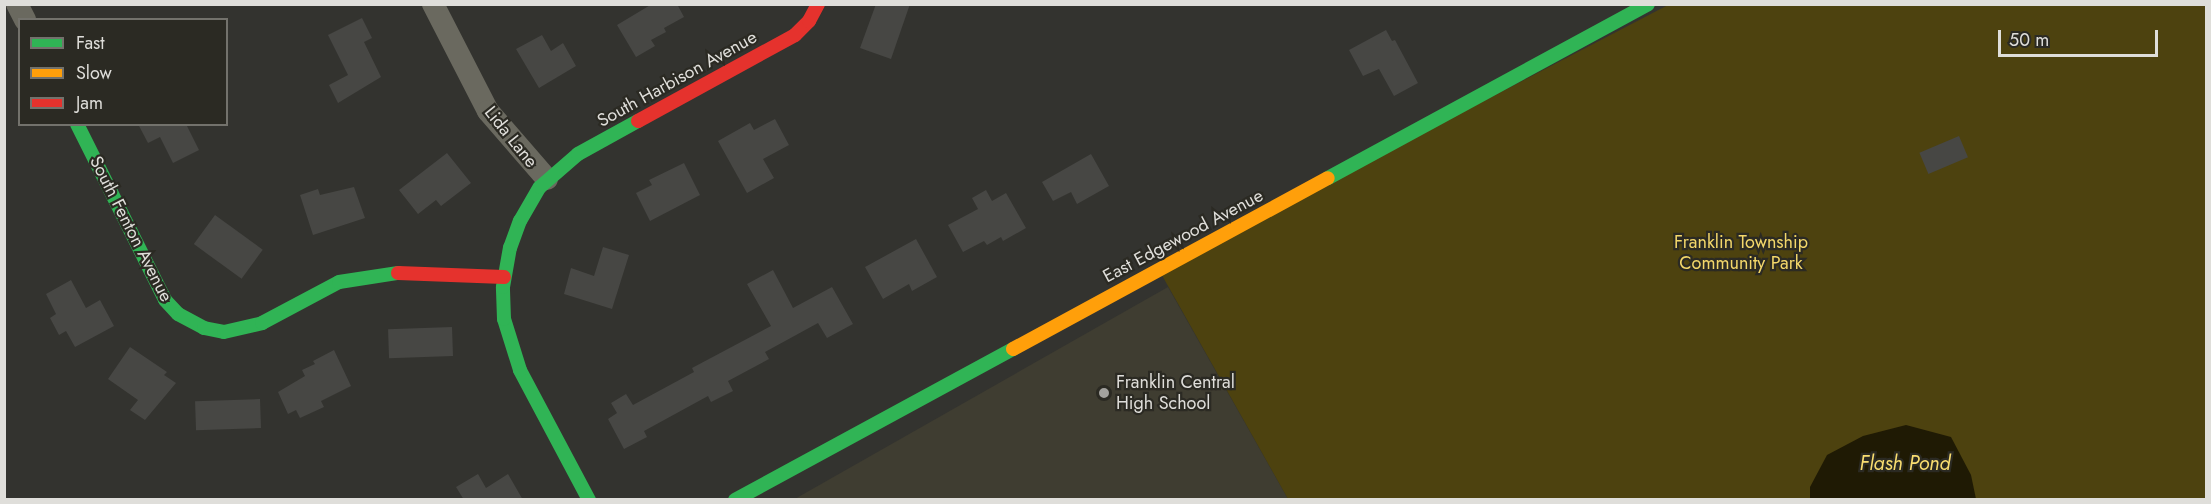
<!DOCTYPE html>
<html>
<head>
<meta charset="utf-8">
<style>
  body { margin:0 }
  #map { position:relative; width:2211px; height:504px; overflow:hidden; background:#33332f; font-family:Jost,sans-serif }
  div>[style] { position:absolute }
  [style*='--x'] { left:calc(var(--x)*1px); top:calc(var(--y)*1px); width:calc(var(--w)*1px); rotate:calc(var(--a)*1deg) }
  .built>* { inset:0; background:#3f3d31 }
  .green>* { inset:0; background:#4d420f }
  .water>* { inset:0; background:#1f1a04 }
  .building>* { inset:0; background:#474744; transform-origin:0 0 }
  .street>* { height:22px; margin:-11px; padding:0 11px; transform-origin:11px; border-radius:11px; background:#6a695f }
  .fast>* { height:14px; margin:-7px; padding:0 7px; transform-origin:7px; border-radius:7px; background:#30b455 }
  .slow>* { height:14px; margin:-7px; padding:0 7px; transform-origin:7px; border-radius:7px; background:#ff9f0a }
  .jam>* { height:14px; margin:-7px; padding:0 7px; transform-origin:7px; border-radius:7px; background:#e5322d }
  .dots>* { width:16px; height:16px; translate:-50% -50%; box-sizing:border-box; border:3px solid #2b2a23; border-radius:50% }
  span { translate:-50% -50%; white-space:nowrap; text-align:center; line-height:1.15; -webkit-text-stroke:4.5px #2b2a23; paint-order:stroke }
  .street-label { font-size:18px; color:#dfdeda }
  .park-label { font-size:18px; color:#f3d76a }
  .poi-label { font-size:18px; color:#dfdeda }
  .left { translate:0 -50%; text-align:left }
  .water-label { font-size:20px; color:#f9dd70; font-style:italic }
  .frame { position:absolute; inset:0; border:6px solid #dfdeda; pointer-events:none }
  .legend { position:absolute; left:18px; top:18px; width:210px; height:108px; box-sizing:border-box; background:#2b2a23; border:2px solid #73726c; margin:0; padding:8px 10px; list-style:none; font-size:18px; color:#dfdeda }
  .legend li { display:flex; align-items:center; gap:12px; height:30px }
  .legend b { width:30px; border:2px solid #73726c }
  .scale { position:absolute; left:1998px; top:30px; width:160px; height:27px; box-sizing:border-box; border:3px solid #dfdeda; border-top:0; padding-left:8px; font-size:18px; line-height:21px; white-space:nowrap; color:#dfdeda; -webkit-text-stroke:4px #2b2a23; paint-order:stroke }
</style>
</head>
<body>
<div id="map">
  <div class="built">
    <div style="clip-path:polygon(1168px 287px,1288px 499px,793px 500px)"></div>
  </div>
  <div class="green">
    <div style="clip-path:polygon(1668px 5px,2206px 5px,2206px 499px,1288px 499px,1159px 270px)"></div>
  </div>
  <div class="water">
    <div style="clip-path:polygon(1906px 425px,1951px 437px,1971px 475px,1976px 499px,1810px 499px,1810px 487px,1827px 455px,1863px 436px)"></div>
  </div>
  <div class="building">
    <div style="clip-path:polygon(652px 4px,677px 4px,684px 17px,664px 28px,666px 32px,651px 40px,655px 46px,636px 57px,617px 25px)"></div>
    <div style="clip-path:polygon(876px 4px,910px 4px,891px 59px,860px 48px)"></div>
    <div style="clip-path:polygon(362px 18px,372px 38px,364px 42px,381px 77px,338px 103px,329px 85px,348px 75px,328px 35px)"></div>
    <div style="clip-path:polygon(1386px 30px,1392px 41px,1395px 40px,1418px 83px,1394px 96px,1379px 69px,1363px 76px,1349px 50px)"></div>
    <div style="clip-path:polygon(542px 35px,551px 51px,563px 43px,576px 66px,539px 88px,516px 49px)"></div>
    <div style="clip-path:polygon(775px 119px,789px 145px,763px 159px,774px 178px,747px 193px,718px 141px,750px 123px,754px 130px)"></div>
    <div style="clip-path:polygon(138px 124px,186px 124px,199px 150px,173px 163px,160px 137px,148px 143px)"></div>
    <div style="left:1959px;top:136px;width:23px;height:43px;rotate:67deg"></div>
    <div style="clip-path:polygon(447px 153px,471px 183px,441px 206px,436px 200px,418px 214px,399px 190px)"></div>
    <div style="clip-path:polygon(1091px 154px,1109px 186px,1077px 204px,1071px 192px,1053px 201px,1042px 182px)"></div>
    <div style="clip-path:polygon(684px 163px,700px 195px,650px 221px,636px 193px,652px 185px,649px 180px)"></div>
    <div style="clip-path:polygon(354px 187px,365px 218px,313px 235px,300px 195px,318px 189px,320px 195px)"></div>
    <div style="clip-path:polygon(986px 190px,992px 201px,1006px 193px,1026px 228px,1003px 241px,1001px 237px,987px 245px,984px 241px,963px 252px,948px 225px,978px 209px,972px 198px)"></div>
    <div style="left:215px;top:215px;width:59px;height:36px;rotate:36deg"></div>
    <div style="clip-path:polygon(916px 239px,937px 277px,912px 291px,909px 284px,883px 299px,865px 267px)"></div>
    <div style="clip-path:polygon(603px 247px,629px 255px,612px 309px,564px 294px,571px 268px,594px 276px)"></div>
    <div style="clip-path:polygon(773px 270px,793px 308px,832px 287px,853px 324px,827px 338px,818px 323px,765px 352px,769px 359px,728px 381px,733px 391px,711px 402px,708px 396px,644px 431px,647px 437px,624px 449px,608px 419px,617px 413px,611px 403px,626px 394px,633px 405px,694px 372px,692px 368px,771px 326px,747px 284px)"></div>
    <div style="clip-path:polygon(71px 280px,86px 308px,100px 300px,114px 326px,75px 347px,66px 331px,59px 335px,50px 318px,56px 314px,46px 294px)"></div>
    <div style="left:452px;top:327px;width:29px;height:64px;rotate:88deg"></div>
    <div style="clip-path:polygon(130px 347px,167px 372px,164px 375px,176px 383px,145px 420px,130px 410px,138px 400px,108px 379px)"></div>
    <div style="clip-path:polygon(334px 350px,351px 386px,321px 401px,324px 407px,300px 418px,296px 410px,288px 414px,278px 392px,305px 376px,302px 370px,315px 364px,313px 361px)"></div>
    <div style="left:260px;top:399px;width:29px;height:65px;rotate:88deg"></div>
    <div style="clip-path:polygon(478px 474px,486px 488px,508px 474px,523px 500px,464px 500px,456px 487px)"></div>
  </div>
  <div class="street">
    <div style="--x:17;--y:4;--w:18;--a:63"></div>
    <div style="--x:433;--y:4;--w:120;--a:62.8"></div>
    <div style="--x:488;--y:111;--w:90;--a:49.1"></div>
  </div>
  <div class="fast">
    <div style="--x:77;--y:124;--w:197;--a:63.4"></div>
    <div style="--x:165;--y:300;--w:19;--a:47"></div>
    <div style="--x:178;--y:314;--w:30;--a:28"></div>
    <div style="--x:204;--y:328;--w:20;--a:11"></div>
    <div style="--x:224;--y:332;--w:39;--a:-13"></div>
    <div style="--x:262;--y:323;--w:87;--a:-28"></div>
    <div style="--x:339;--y:282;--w:60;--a:-8.7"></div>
    <div style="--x:1328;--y:178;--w:364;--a:-28.5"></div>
    <div style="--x:589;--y:500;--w:147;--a:-118"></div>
    <div style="--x:520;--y:370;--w:53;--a:-107.4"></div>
    <div style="--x:504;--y:319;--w:32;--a:-92"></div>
    <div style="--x:503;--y:287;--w:40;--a:-80"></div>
    <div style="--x:510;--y:248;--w:29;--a:-70"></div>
    <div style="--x:520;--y:221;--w:39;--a:-60"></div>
    <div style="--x:540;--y:187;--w:50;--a:-41"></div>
    <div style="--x:578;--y:154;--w:68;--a:-28.8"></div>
    <div style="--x:735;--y:500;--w:316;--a:-28.5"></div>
  </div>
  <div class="slow">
    <div style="--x:1013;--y:349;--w:358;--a:-28.5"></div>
  </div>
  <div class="jam">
    <div style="--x:638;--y:121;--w:179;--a:-28.7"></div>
    <div style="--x:795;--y:35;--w:20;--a:-45"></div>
    <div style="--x:809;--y:21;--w:19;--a:-62"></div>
    <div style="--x:398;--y:273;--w:106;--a:2.2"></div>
  </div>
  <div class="dots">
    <div style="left:1104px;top:393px;background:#a3a29e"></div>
  </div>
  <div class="street-label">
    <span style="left:677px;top:79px;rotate:-29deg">South Harbison Avenue</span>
    <span style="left:511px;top:137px;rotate:51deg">Lida Lane</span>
    <span style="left:131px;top:229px;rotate:63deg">South Fenton Avenue</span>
    <span style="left:1183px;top:236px;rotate:-28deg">East Edgewood Avenue</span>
  </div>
  <div class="park-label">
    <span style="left:1741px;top:253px">Franklin Township<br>Community Park</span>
  </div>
  <div class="poi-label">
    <span class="left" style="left:1116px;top:393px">Franklin Central<br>High School</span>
  </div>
  <div class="water-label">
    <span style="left:1905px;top:463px">Flash Pond</span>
  </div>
  <div class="frame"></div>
  <ul class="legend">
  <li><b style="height:8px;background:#30b455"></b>Fast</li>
  <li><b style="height:8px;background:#ff9f0a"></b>Slow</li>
  <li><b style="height:8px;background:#e5322d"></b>Jam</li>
  </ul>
  <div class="scale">50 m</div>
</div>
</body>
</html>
